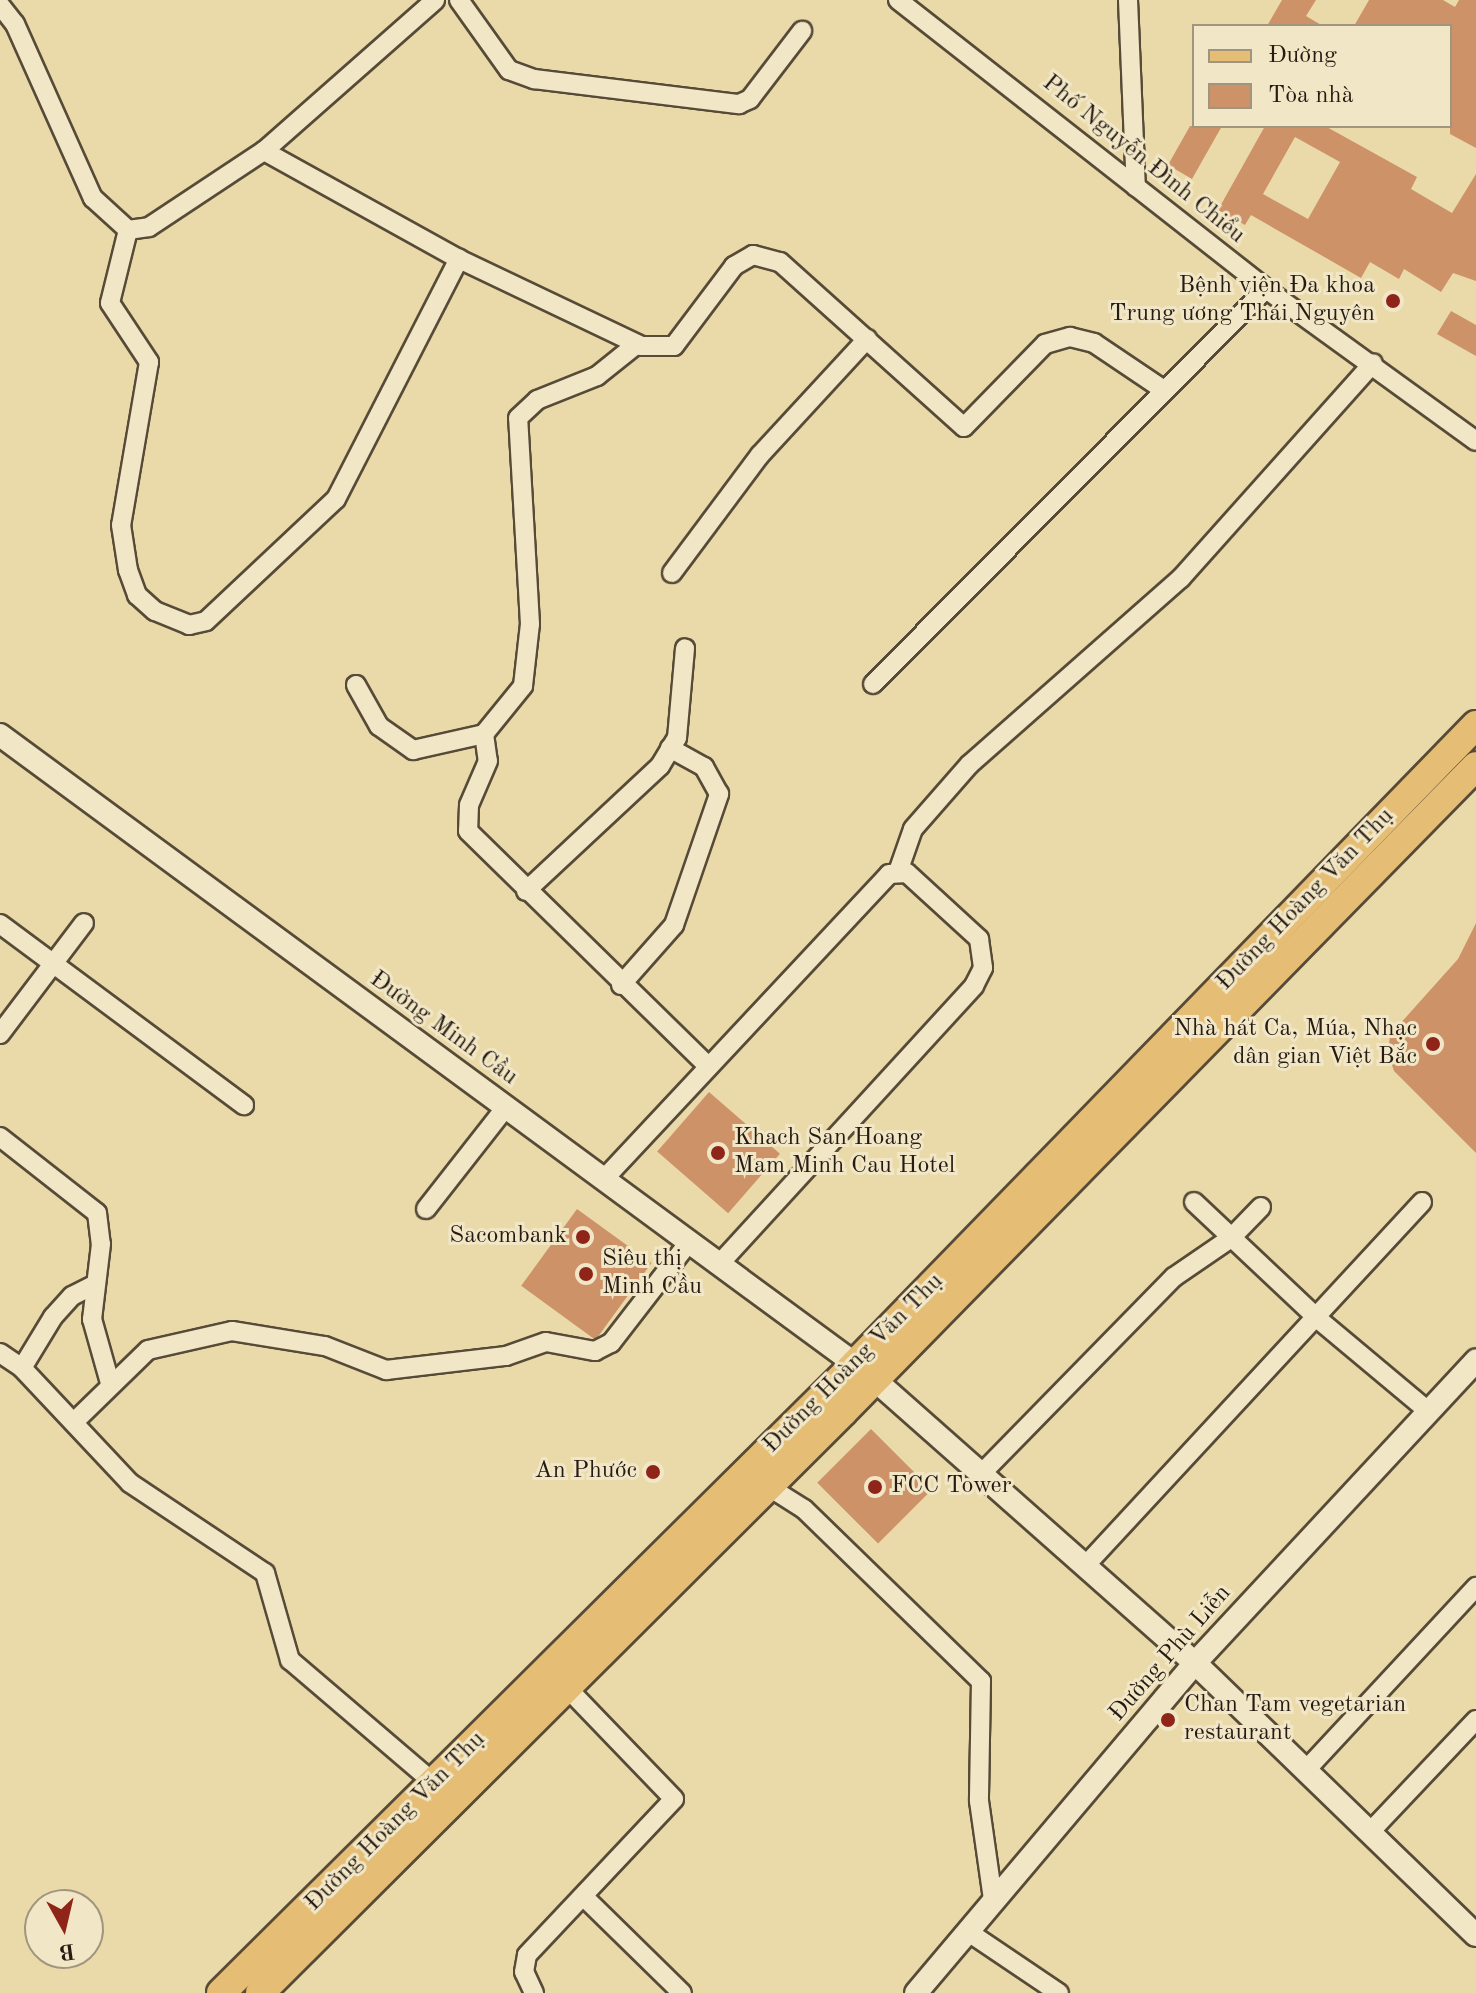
<!DOCTYPE html>
<html>
<head>
<meta charset="utf-8">
<style>
  body { margin:0 }
  #map { position:relative; width:1476px; height:1993px; overflow:hidden; background:#eadaa9; font-family:"Old Standard TT",serif }
  div>[style] { position:absolute }
  [style*='--x'] { left:calc(var(--x)*1px); top:calc(var(--y)*1px); width:calc(var(--w)*1px); rotate:calc(var(--a)*1deg) }
  .building>* { inset:0; background:#ce9269; transform-origin:0 0 }
  .roads { filter:drop-shadow(2px 0 #574b38) drop-shadow(-2px 0 #574b38) drop-shadow(0 2px #574b38) drop-shadow(0 -2px #574b38) }
  .minor>* { height:18px; margin:-9px; padding:0 9px; transform-origin:9px; border-radius:9px; background:#f1e7c7 }
  .tertiary>* { height:22px; margin:-11px; padding:0 11px; transform-origin:11px; border-radius:11px; background:#f1e7c7 }
  .primary>* { height:28px; margin:-14px; padding:0 14px; transform-origin:14px; border-radius:14px; background:#e5bd74 }
  .dots>* { width:22px; height:22px; translate:-50% -50%; box-sizing:border-box; border:4px solid #f1e7c7; border-radius:50% }
  span { translate:-50% -50%; white-space:nowrap; text-align:center; line-height:1.15; -webkit-text-stroke:6px #f1e7c7; paint-order:stroke }
  .street-label { font-size:24px; color:#261b13 }
  .poi-label { font-size:24px; color:#261b13 }
  .right { translate:-100% -50%; text-align:right }
  .left { translate:0 -50%; text-align:left }
  .legend { position:absolute; left:1192px; top:24px; width:260px; height:104px; box-sizing:border-box; background:#f1e7c7; border:2px solid #a0957f; margin:0; padding:10px 14px; list-style:none; font-size:24px; color:#261b13 }
  .legend li { display:flex; align-items:center; gap:16px; height:40px }
  .legend b { width:40px; border:2px solid #a0957f }
  .north { position:absolute; left:24px; top:1889px; width:80px; height:80px; box-sizing:border-box; background:#f1e7c7; border:2px solid #a0957f; border-radius:50%; rotate:172deg; font-size:22px; font-weight:700; line-height:32px; text-align:center; color:#261b13 }
  .north::after { content:''; display:block; margin:auto; width:28px; height:36px; background:#8f2418; clip-path:polygon(50% 0,100% 100%,50% 72%,0 100%) }
</style>
</head>
<body>
<div id="map">
  <div class="building">
    <div style="clip-path:polygon(1282px 0,1316px 0,1306px 16px,1323px 26px,1267px 26px)"></div>
    <div style="clip-path:polygon(1369px 0,1443px 0,1455px 7px,1459px 0,1476px 0,1476px 148px,1450px 134px,1450px 26px,1354px 26px)"></div>
    <div style="clip-path:polygon(1190px 126px,1222px 126px,1192px 179px,1168px 165px)"></div>
    <div style="clip-path:polygon(evenodd,1265px 126px,1325px 126px,1417px 177px,1411px 189px,1452px 213px,1476px 174px,1476px 281px,1453px 273px,1441px 292px,1404px 269px,1399px 279px,1370px 262px,1361px 278px,1251px 215px,1245px 225px,1218px 210px,1265px 126px,1295px 137px,1340px 162px,1308px 219px,1263px 194px,1295px 137px)"></div>
    <div style="clip-path:polygon(1451px 311px,1476px 325px,1476px 356px,1437px 334px)"></div>
    <div style="clip-path:polygon(1476px 923px,1476px 1153px,1394px 1071px,1388px 1054px,1390px 1035px,1458px 959px)"></div>
    <div style="left:709px;top:1092px;width:94px;height:79px;rotate:41deg"></div>
    <div style="left:577px;top:1209px;width:92px;height:95px;rotate:36deg"></div>
    <div style="left:871px;top:1429px;width:86px;height:76px;rotate:45deg"></div>
  </div>
  <div class="roads">
    <div class="minor">
      <div style="--x:459;--y:0;--w:86;--a:54.5"></div>
      <div style="--x:509;--y:70;--w:27;--a:20"></div>
      <div style="--x:534;--y:79;--w:207;--a:7"></div>
      <div style="--x:739;--y:104;--w:12;--a:-24"></div>
      <div style="--x:750;--y:99;--w:86;--a:-52.6"></div>
      <div style="--x:898;--y:0;--w:468;--a:38.1"></div>
      <div style="--x:1266;--y:289;--w:259;--a:35.9"></div>
      <div style="--x:1128;--y:0;--w:187;--a:87.6"></div>
      <div style="--x:0;--y:5;--w:24;--a:52"></div>
      <div style="--x:15;--y:24;--w:191;--a:65.9"></div>
      <div style="--x:93;--y:198;--w:47;--a:42.4"></div>
      <div style="--x:128;--y:230;--w:21;--a:-8"></div>
      <div style="--x:149;--y:227;--w:138;--a:-33.5"></div>
      <div style="--x:264;--y:151;--w:228;--a:-41.4"></div>
      <div style="--x:264;--y:151;--w:223;--a:29"></div>
      <div style="--x:459;--y:259;--w:202;--a:25.5"></div>
      <div style="--x:641;--y:346;--w:33;--a:0"></div>
      <div style="--x:674;--y:346;--w:100;--a:-53.1"></div>
      <div style="--x:734;--y:266;--w:22;--a:-30"></div>
      <div style="--x:753;--y:255;--w:28;--a:15"></div>
      <div style="--x:780;--y:262;--w:247;--a:41.9"></div>
      <div style="--x:964;--y:427;--w:116;--a:-45.7"></div>
      <div style="--x:1045;--y:344;--w:26;--a:-16"></div>
      <div style="--x:1070;--y:337;--w:25;--a:14"></div>
      <div style="--x:1094;--y:343;--w:81;--a:33.9"></div>
      <div style="--x:128;--y:230;--w:75;--a:103.9"></div>
      <div style="--x:110;--y:303;--w:71;--a:56.5"></div>
      <div style="--x:149;--y:362;--w:165;--a:99.7"></div>
      <div style="--x:121;--y:525;--w:46;--a:81.2"></div>
      <div style="--x:128;--y:570;--w:27;--a:70"></div>
      <div style="--x:137;--y:595;--w:24;--a:42"></div>
      <div style="--x:155;--y:611;--w:37;--a:22"></div>
      <div style="--x:189;--y:625;--w:17;--a:-13"></div>
      <div style="--x:206;--y:621;--w:178;--a:-43.2"></div>
      <div style="--x:336;--y:499;--w:270;--a:-62.9"></div>
      <div style="--x:672;--y:573;--w:147;--a:-53.3"></div>
      <div style="--x:760;--y:455;--w:158;--a:-47.3"></div>
      <div style="--x:873;--y:684;--w:557;--a:-45.15"></div>
      <div style="--x:356;--y:685;--w:47;--a:60.7"></div>
      <div style="--x:379;--y:726;--w:42;--a:35.2"></div>
      <div style="--x:413;--y:750;--w:73;--a:-12.7"></div>
      <div style="--x:484;--y:734;--w:27;--a:82"></div>
      <div style="--x:488;--y:761;--w:48;--a:113.4"></div>
      <div style="--x:469;--y:805;--w:26;--a:92"></div>
      <div style="--x:468;--y:831;--w:333;--a:44.4"></div>
      <div style="--x:484;--y:734;--w:62;--a:-50.9"></div>
      <div style="--x:523;--y:686;--w:62;--a:-83.6"></div>
      <div style="--x:530;--y:624;--w:206;--a:-93.3"></div>
      <div style="--x:518;--y:418;--w:26;--a:-43"></div>
      <div style="--x:537;--y:400;--w:65;--a:-21.8"></div>
      <div style="--x:597;--y:376;--w:51;--a:-38.7"></div>
      <div style="--x:899;--y:869;--w:42;--a:-70.7"></div>
      <div style="--x:913;--y:829;--w:86;--a:-48.8"></div>
      <div style="--x:970;--y:764;--w:281;--a:-41.4"></div>
      <div style="--x:1181;--y:578;--w:288;--a:-48.2"></div>
      <div style="--x:526;--y:891;--w:183;--a:-43"></div>
      <div style="--x:660;--y:766;--w:33;--a:-59"></div>
      <div style="--x:677;--y:738;--w:90;--a:-84.9"></div>
      <div style="--x:0;--y:924;--w:304;--a:36.6"></div>
      <div style="--x:621;--y:985;--w:80;--a:-48.5"></div>
      <div style="--x:674;--y:925;--w:139;--a:-71"></div>
      <div style="--x:719;--y:794;--w:31;--a:-119"></div>
      <div style="--x:704;--y:767;--w:39;--a:-151"></div>
      <div style="--x:0;--y:1034;--w:139;--a:-52.9"></div>
      <div style="--x:0;--y:1137;--w:123;--a:38.1"></div>
      <div style="--x:97;--y:1213;--w:31;--a:83"></div>
      <div style="--x:101;--y:1244;--w:76;--a:96.8"></div>
      <div style="--x:92;--y:1319;--w:66;--a:74.3"></div>
      <div style="--x:604;--y:1179;--w:417;--a:-46.9"></div>
      <div style="--x:889;--y:874;--w:18;--a:-3"></div>
      <div style="--x:907;--y:873;--w:98;--a:42.5"></div>
      <div style="--x:979;--y:939;--w:29;--a:82"></div>
      <div style="--x:983;--y:968;--w:20;--a:117"></div>
      <div style="--x:974;--y:986;--w:377;--a:132.5"></div>
      <div style="--x:1194;--y:1202;--w:170;--a:43.3"></div>
      <div style="--x:1318;--y:1319;--w:142;--a:39.9"></div>
      <div style="--x:426;--y:1209;--w:130;--a:-51.9"></div>
      <div style="--x:0;--y:1353;--w:27;--a:34"></div>
      <div style="--x:22;--y:1368;--w:158;--a:46.8"></div>
      <div style="--x:130;--y:1483;--w:162;--a:33.7"></div>
      <div style="--x:265;--y:1573;--w:91;--a:74"></div>
      <div style="--x:290;--y:1660;--w:191;--a:40.5"></div>
      <div style="--x:22;--y:1368;--w:60;--a:-58.7"></div>
      <div style="--x:53;--y:1317;--w:28;--a:-48"></div>
      <div style="--x:72;--y:1296;--w:25;--a:-27"></div>
      <div style="--x:75;--y:1421;--w:102;--a:-44.2"></div>
      <div style="--x:148;--y:1350;--w:86;--a:-12.7"></div>
      <div style="--x:232;--y:1331;--w:94;--a:9.2"></div>
      <div style="--x:325;--y:1346;--w:66;--a:21.5"></div>
      <div style="--x:386;--y:1370;--w:121;--a:-6.7"></div>
      <div style="--x:506;--y:1356;--w:42;--a:-19.3"></div>
      <div style="--x:546;--y:1342;--w:50;--a:10.4"></div>
      <div style="--x:595;--y:1351;--w:18;--a:-27"></div>
      <div style="--x:611;--y:1343;--w:128;--a:-52.3"></div>
      <div style="--x:980;--y:1475;--w:277;--a:-45.6"></div>
      <div style="--x:1174;--y:1277;--w:69;--a:-34.4"></div>
      <div style="--x:1231;--y:1238;--w:43;--a:-45.9"></div>
      <div style="--x:769;--y:1487;--w:41;--a:32.2"></div>
      <div style="--x:804;--y:1509;--w:247;--a:44.2"></div>
      <div style="--x:981;--y:1681;--w:120;--a:91"></div>
      <div style="--x:979;--y:1801;--w:99;--a:81.9"></div>
      <div style="--x:1085;--y:1566;--w:496;--a:-47.2"></div>
      <div style="--x:1306;--y:1770;--w:250;--a:-47.1"></div>
      <div style="--x:1370;--y:1832;--w:154;--a:-46.6"></div>
      <div style="--x:584;--y:1897;--w:137;--a:44.4"></div>
      <div style="--x:967;--y:1931;--w:111;--a:34"></div>
      <div style="--x:534;--y:1993;--w:23;--a:-115"></div>
      <div style="--x:524;--y:1972;--w:17;--a:-80"></div>
      <div style="--x:527;--y:1955;--w:214;--a:-46.7"></div>
      <div style="--x:674;--y:1799;--w:153;--a:-133.9"></div>
    </div>
    <div class="tertiary">
      <div style="--x:0;--y:735;--w:1061;--a:36.34"></div>
      <div style="--x:875;--y:1380;--w:427;--a:41.5"></div>
      <div style="--x:1195;--y:1663;--w:391;--a:44.1"></div>
      <div style="--x:916;--y:1993;--w:432;--a:-49.8"></div>
      <div style="--x:1195;--y:1663;--w:413;--a:-47.1"></div>
    </div>
    <div class="primary">
      <div style="--x:221;--y:1993;--w:893;--a:-44.77"></div>
      <div style="--x:855;--y:1364;--w:891;--a:-45.82"></div>
      <div style="--x:260;--y:1993;--w:823;--a:-44.9"></div>
      <div style="--x:843;--y:1412;--w:904;--a:-45.58"></div>
    </div>
  </div>
  <div class="dots">
    <div style="left:1393px;top:301px;background:#8f2418"></div>
    <div style="left:1433px;top:1044px;background:#8f2418"></div>
    <div style="left:718px;top:1153px;background:#8f2418"></div>
    <div style="left:583px;top:1237px;background:#8f2418"></div>
    <div style="left:586px;top:1274px;background:#8f2418"></div>
    <div style="left:653px;top:1472px;background:#8f2418"></div>
    <div style="left:875px;top:1487px;background:#8f2418"></div>
    <div style="left:1168px;top:1720px;background:#8f2418"></div>
  </div>
  <div class="street-label">
    <span style="left:1143px;top:160px;rotate:39deg">Phố Nguyễn Đình Chiểu</span>
    <span style="left:1306px;top:900px;rotate:-46deg">Đường Hoàng Văn Thụ</span>
    <span style="left:443px;top:1029px;rotate:36deg">Đường Minh Cầu</span>
    <span style="left:854px;top:1364px;rotate:-45deg">Đường Hoàng Văn Thụ</span>
    <span style="left:1171px;top:1654px;rotate:-49deg">Đường Phù Liễn</span>
    <span style="left:396px;top:1822px;rotate:-45deg">Đường Hoàng Văn Thụ</span>
  </div>
  <div class="poi-label">
    <span class="right" style="left:1375px;top:301px">Bệnh viện Đa khoa<br>Trung ương Thái Nguyên</span>
    <span class="right" style="left:1417px;top:1044px">Nhà hát Ca, Múa, Nhạc<br>dân gian Việt Bắc</span>
    <span class="left" style="left:734px;top:1153px">Khach San Hoang<br>Mam Minh Cau Hotel</span>
    <span class="right" style="left:567px;top:1237px">Sacombank</span>
    <span class="left" style="left:602px;top:1274px">Siêu thị<br>Minh Cầu</span>
    <span class="right" style="left:637px;top:1472px">An Phước</span>
    <span class="left" style="left:891px;top:1487px">FCC Tower</span>
    <span class="left" style="left:1184px;top:1720px">Chan Tam vegetarian<br>restaurant</span>
  </div>
  <ul class="legend">
  <li><b style="height:10px;background:#e5bd74"></b>Đường</li>
  <li><b style="height:22px;background:#ce9269"></b>Tòa nhà</li>
  </ul>
  <div class="north">B</div>
</div>
</body>
</html>
